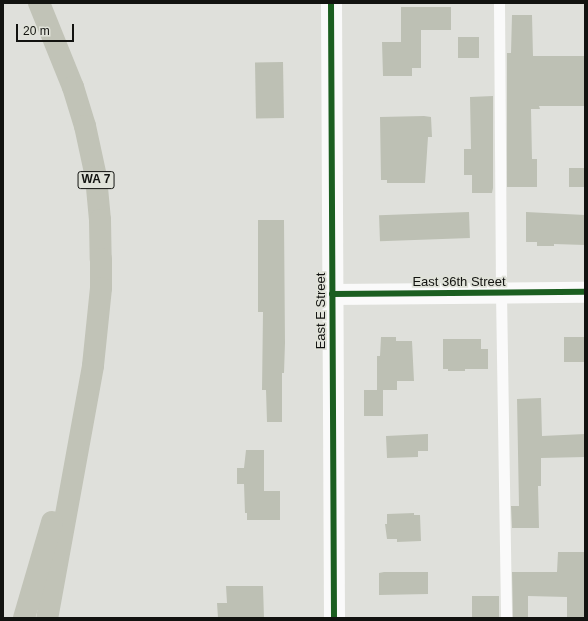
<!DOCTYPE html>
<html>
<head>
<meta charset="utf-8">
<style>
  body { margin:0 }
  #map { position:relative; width:588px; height:621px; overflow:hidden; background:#dfe0db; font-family:Helvetica,sans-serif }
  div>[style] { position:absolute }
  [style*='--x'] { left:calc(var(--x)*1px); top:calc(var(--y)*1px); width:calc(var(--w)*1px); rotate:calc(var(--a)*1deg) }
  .building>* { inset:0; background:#bdc0b4; transform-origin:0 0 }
  .service>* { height:11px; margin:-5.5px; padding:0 5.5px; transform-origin:5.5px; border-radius:5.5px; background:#fafafa }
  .minor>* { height:21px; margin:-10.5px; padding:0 10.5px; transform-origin:10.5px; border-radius:10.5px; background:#fafafa }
  .motorway>* { height:22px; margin:-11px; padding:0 11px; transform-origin:11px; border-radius:11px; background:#c1c3b7 }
  .cycleway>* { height:6px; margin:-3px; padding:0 3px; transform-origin:3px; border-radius:3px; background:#1b5e20 }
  span { translate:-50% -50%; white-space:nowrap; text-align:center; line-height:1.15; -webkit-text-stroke:3.5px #e0e2d9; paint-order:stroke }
  .shield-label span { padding:1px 3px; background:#e0e2d9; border:1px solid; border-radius:3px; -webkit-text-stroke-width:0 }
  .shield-label { font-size:12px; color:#121310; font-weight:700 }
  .street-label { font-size:13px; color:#121310 }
  .frame { position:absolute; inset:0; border:4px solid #121310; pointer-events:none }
  .scale { position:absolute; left:16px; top:24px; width:58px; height:18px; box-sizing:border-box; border:2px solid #121310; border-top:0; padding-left:5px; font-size:12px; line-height:14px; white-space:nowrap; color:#121310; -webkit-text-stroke:3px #e0e2d9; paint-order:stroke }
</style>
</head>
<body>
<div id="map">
  <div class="building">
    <div style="clip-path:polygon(401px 7px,451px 7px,451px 30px,421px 30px,421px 68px,412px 68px,412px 76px,383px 76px,382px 42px,401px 42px)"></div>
    <div style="clip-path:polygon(512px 15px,532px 15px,533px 56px,585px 56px,585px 106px,539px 106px,540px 109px,531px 109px,532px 159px,537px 159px,537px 187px,507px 187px,507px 53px,511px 53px)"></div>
    <div style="left:458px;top:37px;width:21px;height:21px"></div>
    <div style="left:283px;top:62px;width:56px;height:28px;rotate:89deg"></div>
    <div style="clip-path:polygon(493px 96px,493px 188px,492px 193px,472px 193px,472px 175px,464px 175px,464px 149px,471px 149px,470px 97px)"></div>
    <div style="clip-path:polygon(424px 116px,431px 117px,432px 137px,428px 137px,425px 183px,387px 183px,387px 180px,381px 180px,380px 117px)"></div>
    <div style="left:569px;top:168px;width:16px;height:19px"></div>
    <div style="left:469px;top:212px;width:26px;height:90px;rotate:88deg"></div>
    <div style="clip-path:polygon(526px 212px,585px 215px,585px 245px,554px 244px,554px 246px,537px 246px,537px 242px,526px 242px)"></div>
    <div style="clip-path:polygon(258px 220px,284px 220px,285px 343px,284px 373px,282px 373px,282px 422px,267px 422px,266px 390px,262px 390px,263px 312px,258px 312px)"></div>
    <div style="clip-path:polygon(381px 337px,396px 337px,396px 341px,412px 341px,414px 381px,397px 381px,397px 390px,383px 390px,383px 416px,364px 416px,364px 390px,377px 390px,377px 356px,380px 356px)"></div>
    <div style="left:564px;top:337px;width:21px;height:25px"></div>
    <div style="clip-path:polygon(443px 339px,481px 339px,481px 349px,488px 349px,488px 369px,465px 369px,465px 371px,448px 371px,448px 369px,443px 369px)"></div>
    <div style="clip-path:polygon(541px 398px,542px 436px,585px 434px,585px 457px,541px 458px,541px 486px,538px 486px,539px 528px,512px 528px,511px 506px,519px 506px,517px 399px)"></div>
    <div style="clip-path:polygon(428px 434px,428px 451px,418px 451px,418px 457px,387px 458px,386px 436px)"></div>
    <div style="clip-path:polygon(246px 450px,264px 450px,264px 491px,280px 491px,280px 520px,247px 520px,247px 513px,245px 513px,244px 484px,237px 484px,237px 468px,244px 468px)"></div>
    <div style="clip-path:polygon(414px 513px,414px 515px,420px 515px,421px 541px,397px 542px,397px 539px,387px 539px,385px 524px,387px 524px,387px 514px)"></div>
    <div style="clip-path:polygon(558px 552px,585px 552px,585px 618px,567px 618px,567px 597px,528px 596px,528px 618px,513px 618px,512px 572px,557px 572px)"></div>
    <div style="clip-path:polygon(384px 572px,428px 572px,428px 594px,379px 595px,379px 573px)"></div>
    <div style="clip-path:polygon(226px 586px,263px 586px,264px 618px,218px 618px,217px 603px,227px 603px)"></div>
    <div style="left:472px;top:596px;width:27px;height:22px"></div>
  </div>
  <div class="service">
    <div style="--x:499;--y:3;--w:290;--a:89.6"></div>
    <div style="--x:501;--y:293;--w:325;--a:89.1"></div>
  </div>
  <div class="minor">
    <div style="--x:331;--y:3;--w:615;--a:89.72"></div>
    <div style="--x:332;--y:294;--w:253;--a:-0.5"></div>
  </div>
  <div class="motorway">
    <div style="--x:39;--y:3;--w:91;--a:68"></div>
    <div style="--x:73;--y:87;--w:41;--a:72.9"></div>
    <div style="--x:85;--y:126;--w:52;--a:77.8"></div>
    <div style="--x:96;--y:177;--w:43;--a:84.7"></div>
    <div style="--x:100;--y:220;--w:39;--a:89"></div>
    <div style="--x:101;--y:259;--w:29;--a:90"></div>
    <div style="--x:101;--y:288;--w:78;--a:95.9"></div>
    <div style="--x:93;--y:366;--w:256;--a:100.3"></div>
    <div style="--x:24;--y:618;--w:100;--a:-73.7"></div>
  </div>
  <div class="cycleway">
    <div style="--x:331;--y:3;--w:615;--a:89.72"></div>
    <div style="--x:332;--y:294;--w:253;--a:-0.5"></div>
  </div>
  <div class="shield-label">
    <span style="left:96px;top:180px">WA 7</span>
  </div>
  <div class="street-label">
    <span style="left:459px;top:282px">East 36th Street</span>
    <span style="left:321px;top:311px;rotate:-90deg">East E Street</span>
  </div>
  <div class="frame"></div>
  <div class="scale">20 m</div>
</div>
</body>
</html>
